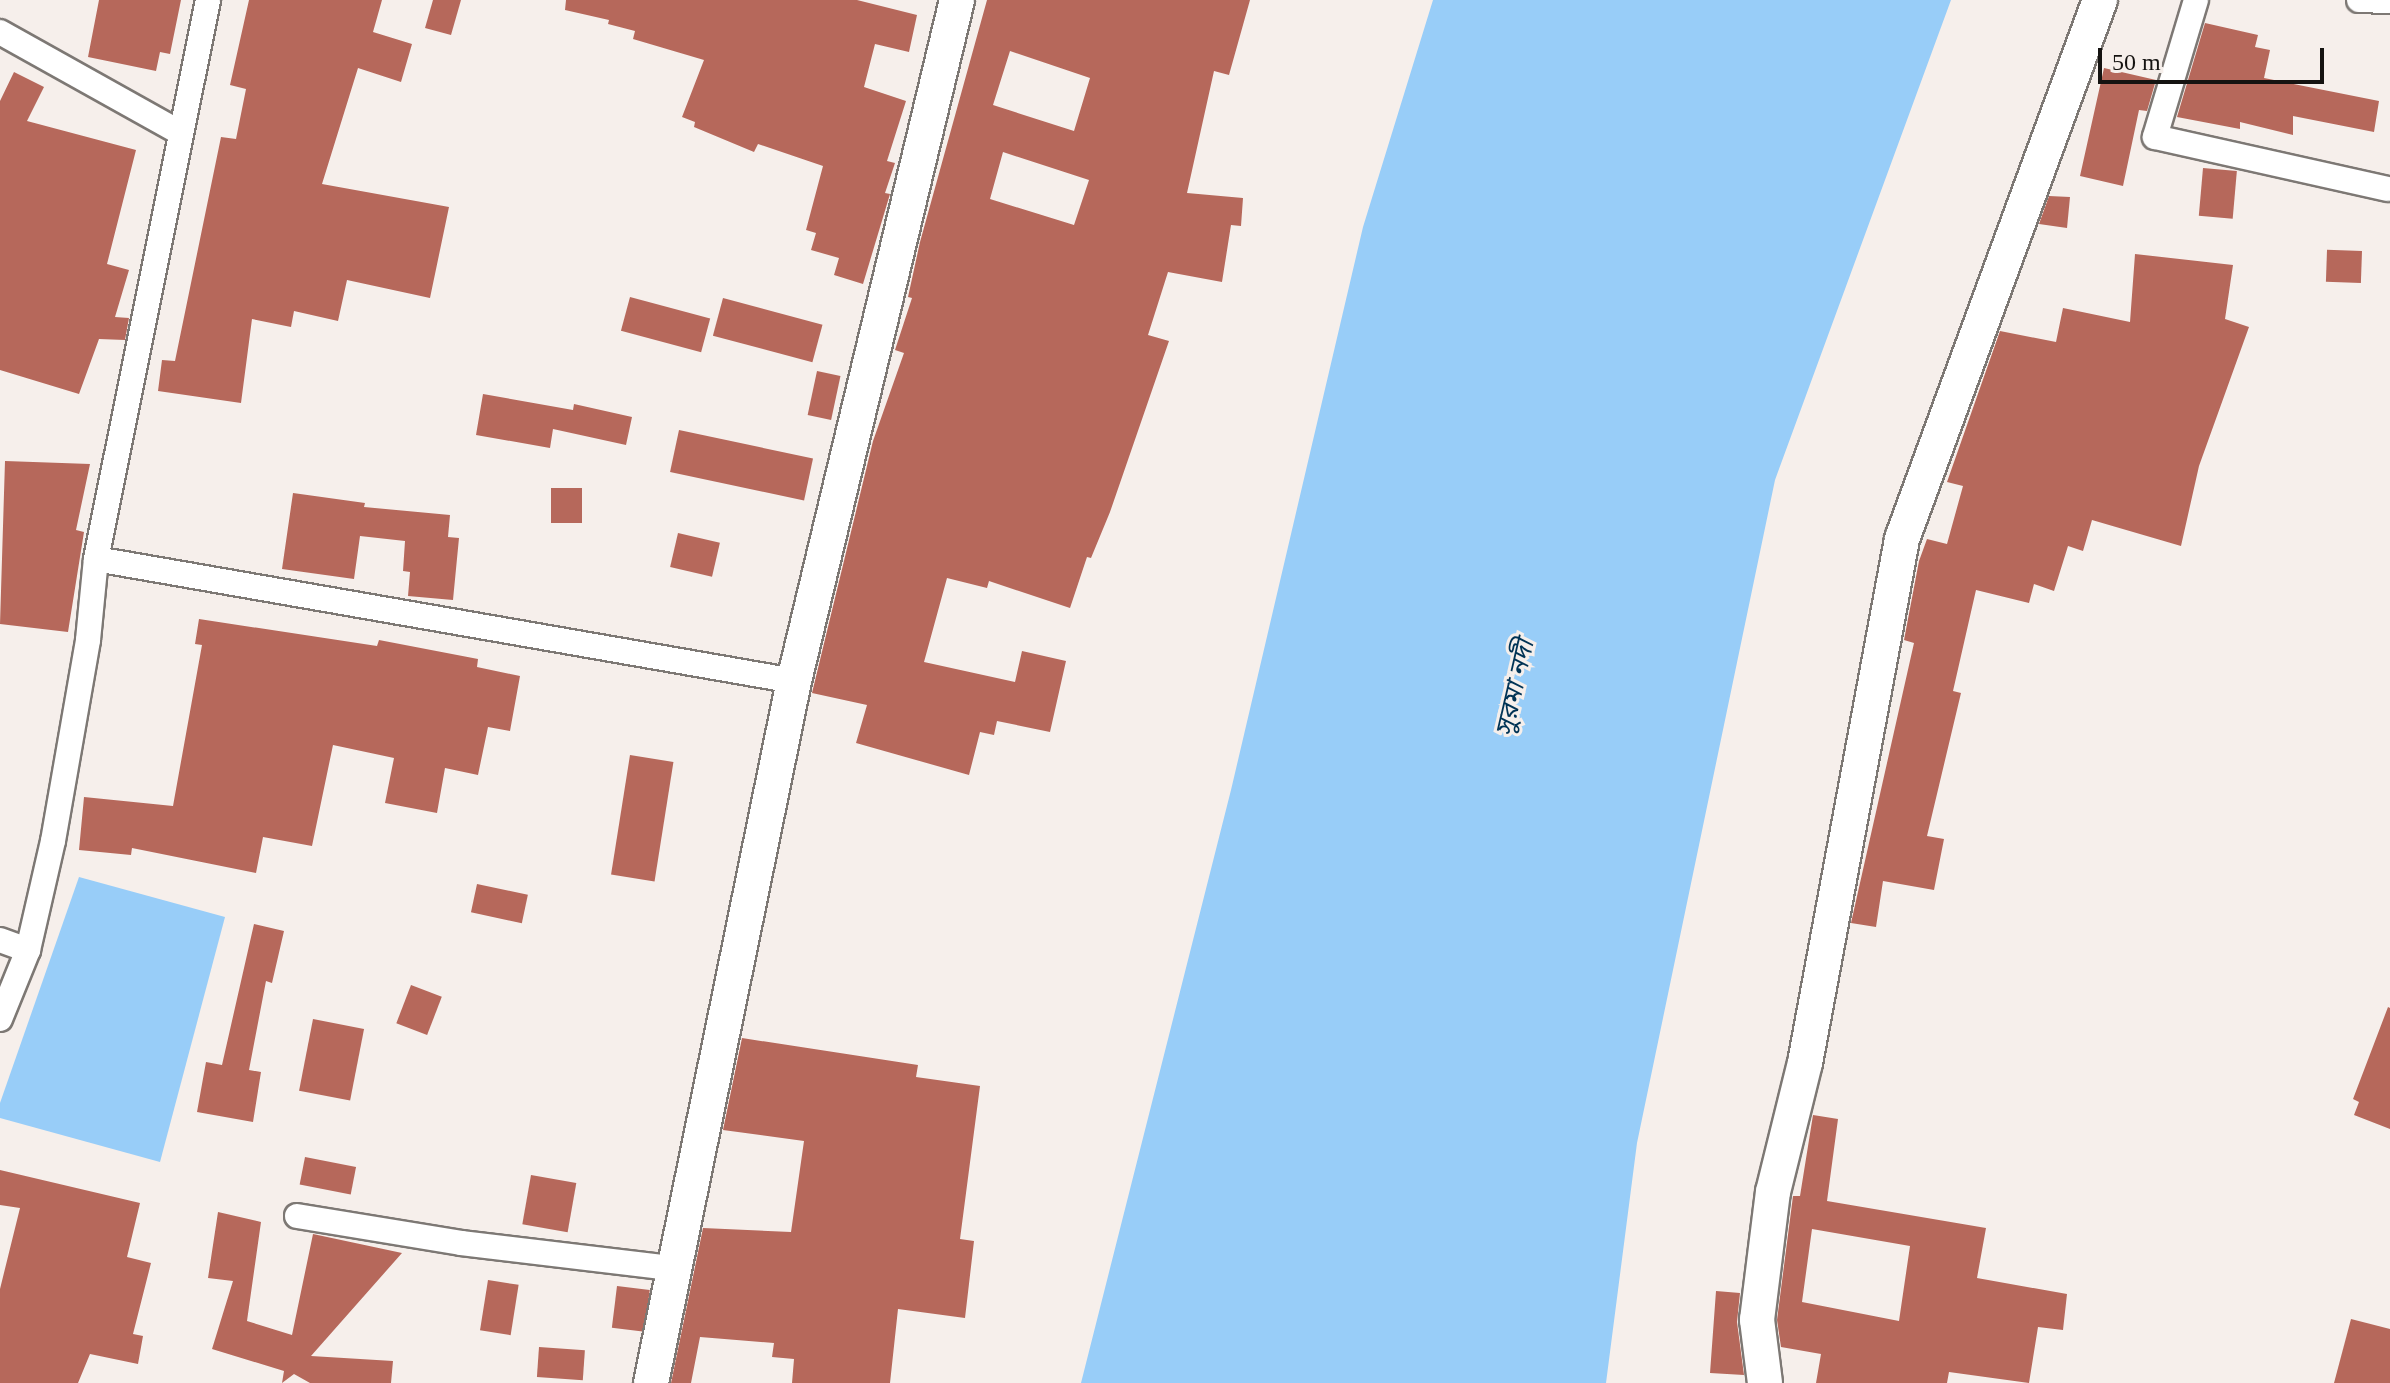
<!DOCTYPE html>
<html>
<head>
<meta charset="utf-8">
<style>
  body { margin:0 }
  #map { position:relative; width:2390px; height:1383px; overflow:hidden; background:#f6efeb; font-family:"Times New Roman","Noto Sans Bengali",serif }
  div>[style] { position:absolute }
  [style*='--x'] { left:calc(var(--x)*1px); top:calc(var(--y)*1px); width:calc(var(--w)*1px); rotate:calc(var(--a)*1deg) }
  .water>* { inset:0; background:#98cdf8 }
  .building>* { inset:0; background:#b6685b; transform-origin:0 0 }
  .roads { filter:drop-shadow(2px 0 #7d7874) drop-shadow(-2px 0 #7d7874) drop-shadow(0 2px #7d7874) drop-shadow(0 -2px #7d7874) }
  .street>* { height:24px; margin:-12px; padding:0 12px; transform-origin:12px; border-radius:12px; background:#fff }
  .secondary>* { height:34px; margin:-17px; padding:0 17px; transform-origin:17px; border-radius:17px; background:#fff }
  span { translate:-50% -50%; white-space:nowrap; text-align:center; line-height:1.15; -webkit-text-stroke:6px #f6efeb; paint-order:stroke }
  .water-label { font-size:26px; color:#035; font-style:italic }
  .scale { position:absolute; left:2098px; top:48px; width:226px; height:36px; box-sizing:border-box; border:4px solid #151311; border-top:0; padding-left:10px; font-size:24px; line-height:28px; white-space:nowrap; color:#151311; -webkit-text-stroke:6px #f6efeb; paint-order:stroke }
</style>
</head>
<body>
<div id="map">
  <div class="water">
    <div style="clip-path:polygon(1433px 0,1951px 0,1775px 480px,1637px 1143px,1606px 1383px,1081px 1383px,1231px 790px,1363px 227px)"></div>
    <div style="clip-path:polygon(79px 877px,225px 917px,160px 1162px,0 1118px,0 1103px)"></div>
  </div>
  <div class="building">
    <div style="clip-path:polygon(99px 0,181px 0,170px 54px,160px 52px,156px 71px,88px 57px)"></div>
    <div style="clip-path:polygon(249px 0,382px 0,373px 32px,412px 44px,401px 82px,358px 68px,322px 184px,449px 207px,430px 298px,347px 280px,338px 321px,294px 311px,291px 327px,252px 319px,241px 403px,158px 391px,162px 360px,175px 361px,221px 137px,236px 139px,246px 89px,230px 85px)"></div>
    <div style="clip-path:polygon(433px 0,461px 0,451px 35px,425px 28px)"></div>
    <div style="clip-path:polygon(566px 0,857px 0,917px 15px,909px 52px,875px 44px,864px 87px,906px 101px,887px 161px,895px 163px,885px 193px,890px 194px,863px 284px,834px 275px,839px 258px,811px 250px,816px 233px,806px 230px,823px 166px,758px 144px,754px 152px,694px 127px,695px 122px,682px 117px,704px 60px,633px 39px,635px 31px,608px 24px,609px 20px,565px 10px)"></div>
    <div style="clip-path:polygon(evenodd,987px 0,1250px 0,1229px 75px,1214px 71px,1187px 193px,1243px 198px,1241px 226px,1231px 225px,1222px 282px,1168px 272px,1148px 335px,1169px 341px,1110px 512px,1091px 558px,1087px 557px,1070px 608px,989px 581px,987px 588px,947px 578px,924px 662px,1015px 682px,1022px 651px,1066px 661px,1050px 732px,997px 721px,994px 735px,980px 732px,969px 775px,856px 743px,867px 705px,812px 693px,873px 441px,904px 353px,895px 350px,912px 298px,908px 297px,920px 242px,987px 0,1010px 51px,1090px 78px,1074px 131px,993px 105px,1010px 51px,987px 0,1003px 152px,1089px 180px,1074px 225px,990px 199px,1003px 152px)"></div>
    <div style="clip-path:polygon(2205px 23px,2258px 35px,2255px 47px,2270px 50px,2264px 78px,2379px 101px,2374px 132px,2293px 116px,2293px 135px,2240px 122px,2240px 129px,2177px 117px)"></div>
    <div style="clip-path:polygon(2104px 68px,2156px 80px,2147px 111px,2139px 110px,2123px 186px,2080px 176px)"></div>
    <div style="clip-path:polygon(14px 72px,44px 87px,27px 121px,136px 150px,107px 264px,129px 270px,115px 317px,129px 318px,125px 340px,99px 339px,79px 394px,0 370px,0 101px)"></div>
    <div style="left:2203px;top:168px;width:34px;height:48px;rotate:5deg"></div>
    <div style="clip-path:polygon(2049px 196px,2070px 197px,2067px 228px,2039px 224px)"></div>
    <div style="left:2362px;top:251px;width:32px;height:35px;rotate:92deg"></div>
    <div style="clip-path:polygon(2135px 254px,2233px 265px,2225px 319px,2249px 327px,2199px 466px,2181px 546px,2092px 520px,2083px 551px,2068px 546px,2054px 591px,2034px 584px,2029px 603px,1976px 590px,1953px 691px,1961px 693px,1927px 836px,1944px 839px,1934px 890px,1883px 881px,1876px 927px,1851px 923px,1914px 643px,1904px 640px,1919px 561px,1927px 539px,1947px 544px,1963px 486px,1947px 482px,2000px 331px,2056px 342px,2063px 308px,2130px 322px)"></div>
    <div style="left:630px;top:297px;width:83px;height:35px;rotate:15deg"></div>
    <div style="left:723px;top:298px;width:103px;height:39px;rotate:15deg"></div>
    <div style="left:817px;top:371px;width:24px;height:45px;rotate:12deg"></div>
    <div style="clip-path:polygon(483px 394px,573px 410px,574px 404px,632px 417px,626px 445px,553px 429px,550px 448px,476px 435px)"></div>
    <div style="left:679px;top:430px;width:137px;height:43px;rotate:12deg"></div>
    <div style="clip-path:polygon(5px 461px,90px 464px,76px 530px,84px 532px,68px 632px,0 624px)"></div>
    <div style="left:551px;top:488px;width:31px;height:35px"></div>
    <div style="clip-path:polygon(293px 493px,365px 503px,364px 507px,450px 515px,448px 537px,459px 538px,453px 600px,408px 596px,410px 572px,403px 571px,405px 541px,360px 536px,354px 579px,282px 569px)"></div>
    <div style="left:678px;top:533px;width:43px;height:35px;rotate:13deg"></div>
    <div style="clip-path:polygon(199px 619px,377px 646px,379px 640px,478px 659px,477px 667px,520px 676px,510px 731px,488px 727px,478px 775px,445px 768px,437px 813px,385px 803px,394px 758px,333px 745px,312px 846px,263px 837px,256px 873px,132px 848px,131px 855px,79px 850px,84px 797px,173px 806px,202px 645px,195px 644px)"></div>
    <div style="left:630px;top:755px;width:44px;height:121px;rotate:9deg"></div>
    <div style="left:477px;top:884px;width:52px;height:29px;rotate:12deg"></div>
    <div style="clip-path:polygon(254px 924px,284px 931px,272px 983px,266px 981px,249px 1070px,261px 1072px,253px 1122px,197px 1112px,206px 1062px,222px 1065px)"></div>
    <div style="left:411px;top:985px;width:33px;height:41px;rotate:21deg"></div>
    <div style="clip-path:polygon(2388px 1007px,2390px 1008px,2390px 1129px,2354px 1115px,2359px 1102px,2353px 1099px)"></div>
    <div style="left:313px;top:1019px;width:52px;height:73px;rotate:11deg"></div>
    <div style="clip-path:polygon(742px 1038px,918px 1065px,916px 1077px,980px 1086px,960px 1239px,974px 1241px,965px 1318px,898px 1309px,890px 1383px,792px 1383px,794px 1359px,772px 1357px,774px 1343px,700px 1337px,691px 1383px,671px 1383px,703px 1228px,791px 1232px,804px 1141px,723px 1130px)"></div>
    <div style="clip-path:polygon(evenodd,1813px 1115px,1838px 1119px,1827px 1201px,1986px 1228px,1977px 1278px,2067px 1294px,2063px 1330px,2038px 1327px,2029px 1383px,1949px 1372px,1947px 1383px,1816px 1383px,1821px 1354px,1781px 1347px,1777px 1320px,1793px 1196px,1800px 1196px,1813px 1115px,1812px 1229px,1910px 1246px,1899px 1321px,1802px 1302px,1812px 1229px)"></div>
    <div style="left:305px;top:1157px;width:52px;height:28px;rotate:11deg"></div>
    <div style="clip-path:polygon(0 1170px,140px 1203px,127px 1257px,151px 1263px,133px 1334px,143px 1336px,138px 1364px,90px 1354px,78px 1383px,0 1383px,0 1289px,20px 1208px,0 1205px)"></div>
    <div style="left:531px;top:1175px;width:46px;height:50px;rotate:10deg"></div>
    <div style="clip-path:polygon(218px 1212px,261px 1222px,247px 1321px,292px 1335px,313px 1234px,402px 1253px,311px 1356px,393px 1361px,391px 1383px,310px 1383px,294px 1374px,282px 1383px,284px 1371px,212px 1349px,233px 1281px,208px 1278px)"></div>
    <div style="left:488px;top:1280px;width:31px;height:51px;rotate:9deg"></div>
    <div style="left:617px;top:1286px;width:33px;height:42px;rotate:7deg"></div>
    <div style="clip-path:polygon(1716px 1291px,1740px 1293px,1737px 1322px,1744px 1375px,1710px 1373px)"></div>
    <div style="clip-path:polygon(2351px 1319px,2390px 1329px,2390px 1383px,2334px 1383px)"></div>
    <div style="left:539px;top:1347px;width:46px;height:30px;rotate:4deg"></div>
  </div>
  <div class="roads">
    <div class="street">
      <div style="--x:2196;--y:0;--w:143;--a:106.7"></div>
      <div style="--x:2155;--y:137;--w:238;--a:12.6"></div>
      <div style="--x:2359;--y:0;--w:31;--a:2"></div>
      <div style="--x:0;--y:32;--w:205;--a:29.2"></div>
      <div style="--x:96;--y:559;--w:709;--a:9.91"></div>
      <div style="--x:0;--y:940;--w:30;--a:20"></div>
      <div style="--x:0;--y:1019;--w:74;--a:-67.9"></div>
      <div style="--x:28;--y:950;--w:112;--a:-77.1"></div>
      <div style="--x:53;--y:841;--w:204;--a:-80.1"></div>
      <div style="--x:88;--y:640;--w:81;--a:-84.4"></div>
      <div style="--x:96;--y:559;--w:570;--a:-78.67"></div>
      <div style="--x:297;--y:1216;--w:166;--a:9.3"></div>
      <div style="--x:461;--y:1243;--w:211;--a:6.8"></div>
    </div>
    <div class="secondary">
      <div style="--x:651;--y:1383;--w:716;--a:-78.49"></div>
      <div style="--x:794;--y:681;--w:700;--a:-76.54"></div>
      <div style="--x:1765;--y:1383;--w:64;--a:-97.2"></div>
      <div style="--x:1757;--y:1320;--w:129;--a:-82.9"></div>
      <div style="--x:1773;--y:1192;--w:133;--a:-76.1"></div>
      <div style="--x:1805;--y:1063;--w:533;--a:-79.51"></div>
      <div style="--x:1902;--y:539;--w:574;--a:-69.83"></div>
    </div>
  </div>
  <div class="water-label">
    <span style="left:1515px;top:688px;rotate:-77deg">সুরমা নদী</span>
  </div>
  <div class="scale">50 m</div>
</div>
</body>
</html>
